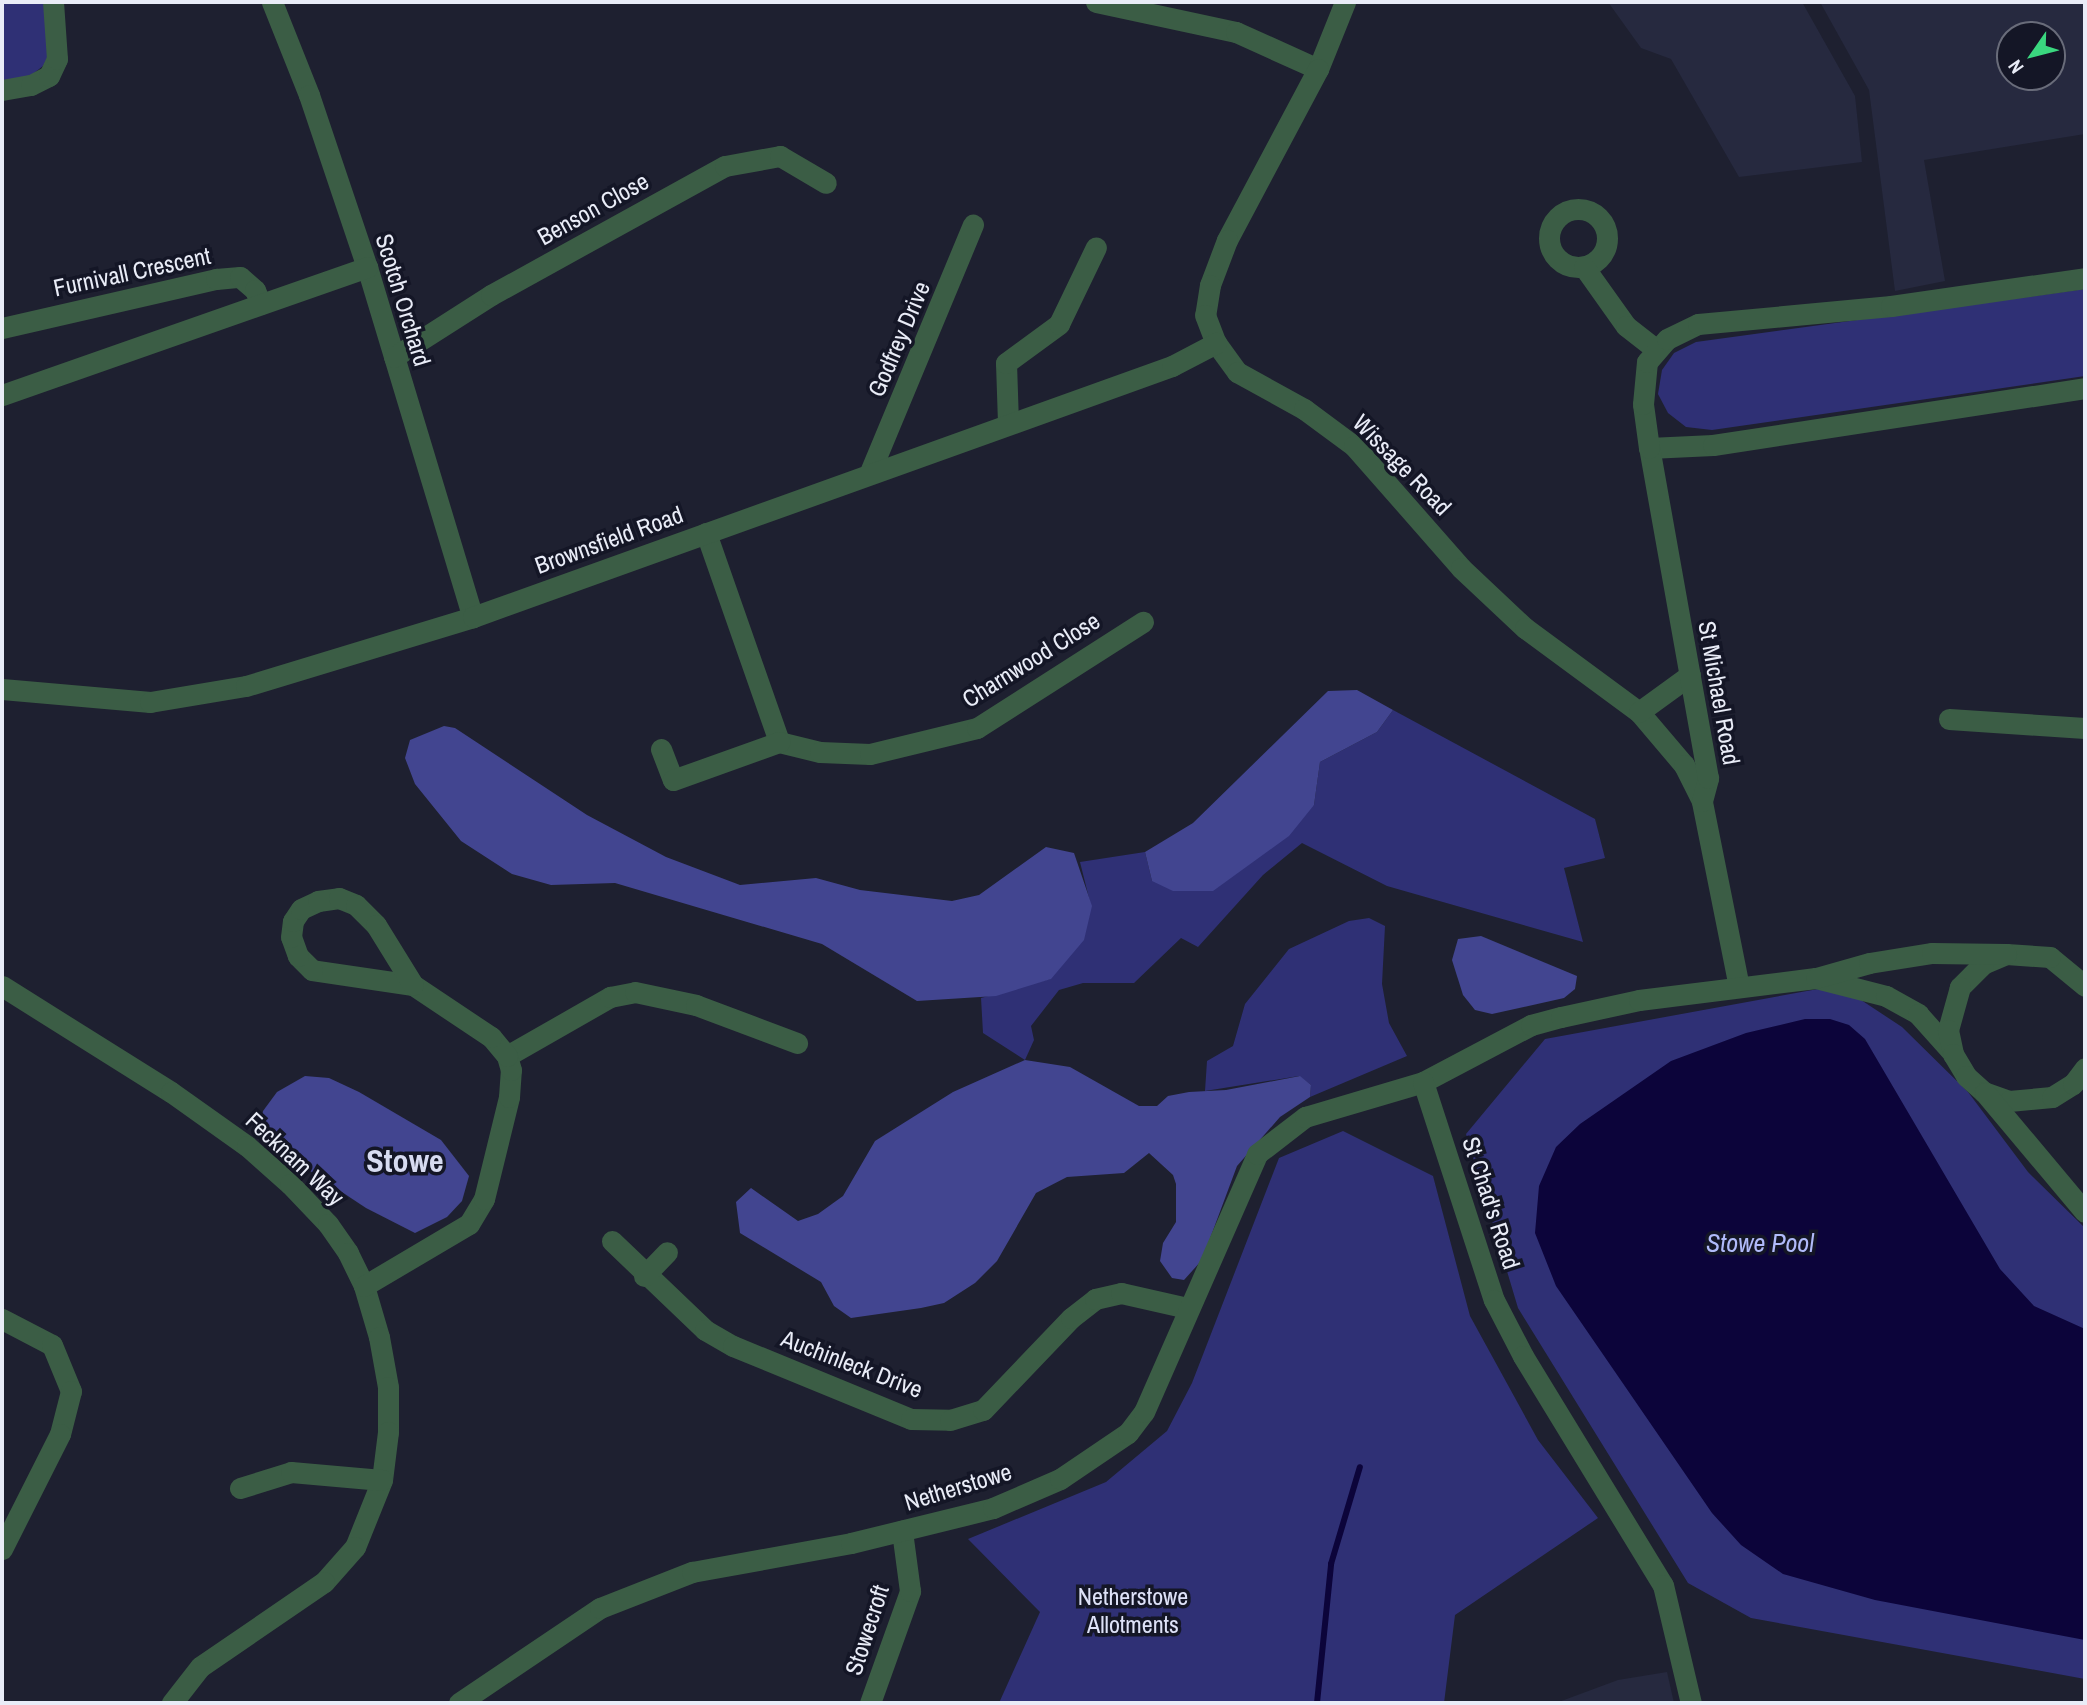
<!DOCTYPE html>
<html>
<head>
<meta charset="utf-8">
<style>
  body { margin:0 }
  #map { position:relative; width:2087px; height:1705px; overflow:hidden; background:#1e2030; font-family:"Archivo Narrow",sans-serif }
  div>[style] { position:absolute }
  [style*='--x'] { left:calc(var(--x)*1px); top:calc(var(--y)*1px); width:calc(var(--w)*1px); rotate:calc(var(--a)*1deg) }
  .built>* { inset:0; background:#26293f }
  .green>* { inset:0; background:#2f3075 }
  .forest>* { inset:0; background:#424590 }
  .water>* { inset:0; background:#0c043a }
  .stream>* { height:6px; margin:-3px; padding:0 3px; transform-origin:3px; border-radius:3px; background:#0c043a }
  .minor>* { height:21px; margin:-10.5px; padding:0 10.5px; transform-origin:10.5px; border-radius:10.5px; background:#3b5d45 }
  .minor>.ring { margin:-10.5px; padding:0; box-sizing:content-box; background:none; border:21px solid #3b5d45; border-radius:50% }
  .tertiary>* { height:21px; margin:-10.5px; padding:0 10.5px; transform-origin:10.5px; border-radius:10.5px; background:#3b5d45 }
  span { translate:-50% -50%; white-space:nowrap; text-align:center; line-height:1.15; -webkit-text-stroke:7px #141626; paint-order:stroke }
  .street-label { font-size:24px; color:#e9ecf7 }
  .park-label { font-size:24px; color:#dee2f8 }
  .water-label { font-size:26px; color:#b0baf9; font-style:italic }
  .district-label { font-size:32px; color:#d7dbf1; font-weight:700 }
  .frame { position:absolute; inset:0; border:4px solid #e9ecf7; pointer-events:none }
  .north { position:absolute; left:1996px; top:21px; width:70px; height:70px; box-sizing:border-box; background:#141626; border:2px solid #696c7a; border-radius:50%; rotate:235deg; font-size:19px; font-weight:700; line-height:28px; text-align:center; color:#e9ecf7 }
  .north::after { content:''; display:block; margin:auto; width:24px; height:32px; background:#3ad77f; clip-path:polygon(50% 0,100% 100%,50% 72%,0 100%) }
</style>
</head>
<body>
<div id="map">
  <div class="built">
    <div style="clip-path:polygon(1608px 2px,1802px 2px,1855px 96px,1862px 162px,1739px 177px,1671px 59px,1641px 48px)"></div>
    <div style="clip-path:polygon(evenodd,1820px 2px,2085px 2px,2085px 134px,1924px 160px,1945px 281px,1895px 291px,1869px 90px,1820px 2px,2010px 35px,2052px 35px,2052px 77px,2010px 77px,2010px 35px)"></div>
    <div style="clip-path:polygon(1667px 1672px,1674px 1703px,1556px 1703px,1618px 1680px)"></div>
  </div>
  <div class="green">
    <div style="clip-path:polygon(2px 2px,46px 2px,51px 52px,43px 66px,29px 77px,2px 81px)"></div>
    <div style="clip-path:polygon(2085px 289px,2085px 376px,1712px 430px,1686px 427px,1668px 413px,1658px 394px,1662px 370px,1674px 353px,1696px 342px)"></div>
    <div style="clip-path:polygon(1393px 710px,1595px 819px,1605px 858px,1564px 868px,1583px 942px,1387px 886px,1302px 843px,1263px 875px,1198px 947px,1181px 938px,1134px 983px,1083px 983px,1059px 990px,1031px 1026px,1034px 1040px,1025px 1060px,983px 1033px,981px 998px,1050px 979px,1091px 906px,1080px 862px,1145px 852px,1152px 881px,1314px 805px,1320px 762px,1377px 732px)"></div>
    <div style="clip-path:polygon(1369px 918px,1385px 926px,1382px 984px,1389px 1023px,1407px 1056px,1310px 1097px,1311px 1085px,1299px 1076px,1205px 1091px,1207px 1061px,1233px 1046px,1245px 1004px,1289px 949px,1349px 921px)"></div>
    <div style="clip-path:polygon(1818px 989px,1858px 998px,1902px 1027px,1968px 1092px,2028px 1172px,2085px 1228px,2085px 1679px,1751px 1618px,1688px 1583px,1518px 1308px,1466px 1134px,1545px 1039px)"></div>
    <div style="clip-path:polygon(1343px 1131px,1433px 1176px,1470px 1316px,1538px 1440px,1598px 1518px,1455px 1615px,1444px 1703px,999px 1703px,1040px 1612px,968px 1539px,1106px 1482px,1167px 1431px,1192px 1383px,1279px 1158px)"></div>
  </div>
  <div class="forest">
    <div style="clip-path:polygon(1357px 690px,1393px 710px,1377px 732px,1320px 762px,1314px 805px,1289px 836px,1213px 891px,1173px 891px,1152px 881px,1145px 852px,1193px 823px,1328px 691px)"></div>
    <div style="clip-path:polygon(444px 726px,455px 728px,587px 815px,666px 857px,740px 885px,816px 878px,860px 890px,952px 901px,979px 895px,1046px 847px,1074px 853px,1092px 906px,1084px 940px,1051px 979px,996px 996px,917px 1001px,822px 944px,615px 883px,551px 885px,512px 874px,461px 841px,415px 784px,405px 758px,410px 740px)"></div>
    <div style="clip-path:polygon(1481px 936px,1577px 976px,1575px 989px,1564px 998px,1492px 1014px,1475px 1010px,1463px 995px,1452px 960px,1458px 939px)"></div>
    <div style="clip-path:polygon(1025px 1060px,1070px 1067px,1139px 1106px,1157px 1106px,1168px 1096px,1189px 1092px,1226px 1090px,1300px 1076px,1311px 1085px,1310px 1097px,1280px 1117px,1237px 1166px,1202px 1260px,1184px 1280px,1172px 1278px,1160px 1261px,1163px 1243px,1176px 1222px,1176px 1184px,1173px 1175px,1149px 1153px,1124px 1173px,1067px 1177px,1036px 1193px,997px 1261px,975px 1283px,944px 1303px,921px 1308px,851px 1318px,834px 1306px,821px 1282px,740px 1233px,736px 1202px,751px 1188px,798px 1221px,818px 1214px,843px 1196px,875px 1141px,953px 1092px)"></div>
    <div style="clip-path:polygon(305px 1076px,329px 1078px,359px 1092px,441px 1140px,469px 1176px,462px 1201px,447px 1217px,415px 1233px,366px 1208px,298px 1163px,259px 1131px,263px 1111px,277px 1092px)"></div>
  </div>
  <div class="water">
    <div style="clip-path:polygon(1805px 1019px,1830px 1019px,1849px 1025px,1865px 1039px,2000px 1269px,2034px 1306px,2085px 1329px,2085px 1640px,1875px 1600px,1783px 1574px,1741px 1545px,1712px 1513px,1556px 1286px,1535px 1233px,1539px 1186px,1556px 1147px,1580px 1124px,1671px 1061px,1746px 1033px)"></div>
  </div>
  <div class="stream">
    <div style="--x:1317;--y:1703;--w:140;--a:-84.2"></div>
    <div style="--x:1331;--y:1564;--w:101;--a:-73.4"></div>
  </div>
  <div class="minor">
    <div style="--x:272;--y:2;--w:100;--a:68.3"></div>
    <div style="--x:309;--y:95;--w:182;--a:71.4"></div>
    <div style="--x:367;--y:267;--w:366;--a:73.2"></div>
    <div style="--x:1096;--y:2;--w:143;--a:12.1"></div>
    <div style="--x:1236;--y:32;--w:90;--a:24.3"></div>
    <div style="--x:1345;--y:2;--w:72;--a:111.9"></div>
    <div style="--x:1318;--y:69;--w:194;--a:118"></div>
    <div style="--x:1227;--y:240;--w:48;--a:110.7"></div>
    <div style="--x:1210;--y:285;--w:30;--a:99"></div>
    <div style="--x:1205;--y:315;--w:30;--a:69"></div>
    <div style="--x:1216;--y:343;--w:36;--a:54"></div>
    <div style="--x:1237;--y:372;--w:77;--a:28.9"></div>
    <div style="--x:1304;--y:409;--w:62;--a:36.5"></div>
    <div style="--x:1354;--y:446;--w:162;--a:48.7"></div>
    <div style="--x:1461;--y:568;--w:88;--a:43.2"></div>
    <div style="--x:1525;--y:628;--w:142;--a:36.4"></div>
    <div style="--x:1639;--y:712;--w:70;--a:49.7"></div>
    <div style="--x:1684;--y:765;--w:40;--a:63.4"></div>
    <div style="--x:2;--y:90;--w:29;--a:-10"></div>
    <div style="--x:31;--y:85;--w:20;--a:-27"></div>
    <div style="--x:49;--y:76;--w:19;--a:-65"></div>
    <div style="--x:57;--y:59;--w:57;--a:-94"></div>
    <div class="ring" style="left:1549px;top:209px;width:37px;height:37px"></div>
    <div style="--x:1584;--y:267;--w:72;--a:54.6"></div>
    <div style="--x:1626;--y:326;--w:37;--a:38"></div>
    <div style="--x:2;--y:328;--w:220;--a:-12.9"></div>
    <div style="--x:216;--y:279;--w:24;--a:-5"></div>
    <div style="--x:240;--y:277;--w:20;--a:41"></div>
    <div style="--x:255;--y:290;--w:15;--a:67"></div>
    <div style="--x:394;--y:357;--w:115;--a:-32.6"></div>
    <div style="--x:491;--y:295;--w:267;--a:-28.9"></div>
    <div style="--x:725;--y:166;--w:56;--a:-10.3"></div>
    <div style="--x:780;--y:156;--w:53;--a:30.4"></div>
    <div style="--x:2;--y:395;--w:387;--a:-19.3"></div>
    <div style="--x:1008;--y:423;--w:60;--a:-91.9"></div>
    <div style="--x:1006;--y:363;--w:66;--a:-36.3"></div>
    <div style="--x:1059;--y:324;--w:85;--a:-64.3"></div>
    <div style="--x:1649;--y:448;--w:64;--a:-2.7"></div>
    <div style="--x:1713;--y:445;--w:376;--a:-8.7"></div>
    <div style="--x:870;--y:472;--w:268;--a:-67.4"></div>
    <div style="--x:706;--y:533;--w:221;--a:70.7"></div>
    <div style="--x:779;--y:742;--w:42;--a:13.7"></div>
    <div style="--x:820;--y:752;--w:50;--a:2.3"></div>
    <div style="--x:870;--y:754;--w:110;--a:-13.7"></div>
    <div style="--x:977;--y:728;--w:197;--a:-32.6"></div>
    <div style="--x:2;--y:689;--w:149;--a:5"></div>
    <div style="--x:150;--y:702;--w:97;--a:-9.5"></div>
    <div style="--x:246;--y:686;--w:237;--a:-16.9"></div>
    <div style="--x:473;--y:617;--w:743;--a:-19.75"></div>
    <div style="--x:1172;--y:366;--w:50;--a:-27.6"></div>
    <div style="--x:1639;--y:712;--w:63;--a:-36"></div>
    <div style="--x:1949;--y:719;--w:136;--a:3.8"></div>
    <div style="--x:661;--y:749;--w:33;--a:69"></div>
    <div style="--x:673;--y:780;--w:113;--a:-19.7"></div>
    <div style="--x:1816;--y:978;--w:72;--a:14.4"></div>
    <div style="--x:1886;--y:996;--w:37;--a:29"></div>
    <div style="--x:1918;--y:1014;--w:51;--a:48.2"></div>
    <div style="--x:2;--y:986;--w:199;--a:32.1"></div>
    <div style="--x:171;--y:1092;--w:93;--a:35.4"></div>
    <div style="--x:247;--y:1146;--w:57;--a:41.5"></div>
    <div style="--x:290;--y:1184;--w:55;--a:46.5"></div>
    <div style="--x:328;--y:1224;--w:35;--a:55"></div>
    <div style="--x:348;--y:1253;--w:37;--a:64"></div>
    <div style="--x:364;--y:1286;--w:53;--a:73.6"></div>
    <div style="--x:379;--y:1337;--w:51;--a:79.8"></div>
    <div style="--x:388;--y:1387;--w:45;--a:90"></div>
    <div style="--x:388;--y:1432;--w:48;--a:97.1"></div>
    <div style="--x:382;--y:1480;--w:72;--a:111.9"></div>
    <div style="--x:355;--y:1547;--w:47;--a:131.5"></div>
    <div style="--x:324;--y:1582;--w:150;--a:145.6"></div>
    <div style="--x:200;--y:1667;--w:46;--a:127.9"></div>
    <div style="--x:2085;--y:986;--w:45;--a:-140.4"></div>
    <div style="--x:2050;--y:957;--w:44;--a:-176.1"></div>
    <div style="--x:2006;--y:954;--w:25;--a:157"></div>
    <div style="--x:1983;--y:964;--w:33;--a:135"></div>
    <div style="--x:1960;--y:987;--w:45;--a:105.6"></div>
    <div style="--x:1948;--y:1030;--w:25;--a:78"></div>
    <div style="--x:1953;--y:1054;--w:26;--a:59"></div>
    <div style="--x:1966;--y:1076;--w:24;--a:42"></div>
    <div style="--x:1984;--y:1092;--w:27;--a:20"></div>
    <div style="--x:2009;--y:1101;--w:43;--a:-5.3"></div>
    <div style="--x:2052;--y:1097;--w:25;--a:-32"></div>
    <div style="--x:2073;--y:1084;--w:20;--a:-53"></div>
    <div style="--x:1739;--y:987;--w:190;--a:-101.3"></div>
    <div style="--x:1702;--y:801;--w:24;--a:-75"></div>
    <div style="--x:1708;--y:778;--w:335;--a:-100.1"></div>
    <div style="--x:1649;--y:448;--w:44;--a:-97.8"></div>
    <div style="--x:1643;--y:404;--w:42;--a:-84.6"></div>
    <div style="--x:1647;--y:362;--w:30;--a:-49"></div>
    <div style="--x:1667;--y:339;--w:34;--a:-26"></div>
    <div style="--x:1698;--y:324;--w:194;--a:-5.3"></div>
    <div style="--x:1891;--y:306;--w:196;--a:-8.2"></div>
    <div style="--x:507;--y:1056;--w:119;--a:-29.8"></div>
    <div style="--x:610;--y:997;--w:25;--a:-11"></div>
    <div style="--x:635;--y:992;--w:62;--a:12"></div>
    <div style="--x:696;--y:1005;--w:108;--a:20.6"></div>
    <div style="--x:1423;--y:1082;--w:122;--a:-27.8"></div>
    <div style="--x:1531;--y:1025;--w:31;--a:-15"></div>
    <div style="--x:1561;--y:1017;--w:80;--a:-12.3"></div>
    <div style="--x:1639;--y:1000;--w:178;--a:-7.1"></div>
    <div style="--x:1816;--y:978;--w:55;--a:-15.8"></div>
    <div style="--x:1869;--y:963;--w:64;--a:-9"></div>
    <div style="--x:1932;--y:953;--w:74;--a:0.8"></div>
    <div style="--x:1985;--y:1093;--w:155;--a:50"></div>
    <div style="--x:612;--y:1241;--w:129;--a:43.7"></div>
    <div style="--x:705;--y:1330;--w:32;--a:30"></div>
    <div style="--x:733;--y:1346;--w:192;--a:22.3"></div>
    <div style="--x:911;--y:1419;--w:39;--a:1"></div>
    <div style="--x:950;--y:1420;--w:34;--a:-17"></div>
    <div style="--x:983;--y:1410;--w:127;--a:-46.3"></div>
    <div style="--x:1071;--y:1318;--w:31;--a:-38"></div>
    <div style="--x:1095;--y:1299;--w:27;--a:-13"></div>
    <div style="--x:1121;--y:1293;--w:68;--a:12.8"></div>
    <div style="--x:644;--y:1276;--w:33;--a:-46"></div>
    <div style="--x:364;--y:1286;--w:122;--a:-30.6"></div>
    <div style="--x:469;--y:1224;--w:29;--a:-59"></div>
    <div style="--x:484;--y:1199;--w:105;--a:-76.2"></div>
    <div style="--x:509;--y:1097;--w:27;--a:-86"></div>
    <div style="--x:511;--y:1070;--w:15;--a:-106"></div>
    <div style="--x:507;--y:1056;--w:25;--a:-130"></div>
    <div style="--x:491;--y:1037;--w:94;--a:-146.3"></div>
    <div style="--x:413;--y:985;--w:102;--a:-171.6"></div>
    <div style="--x:312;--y:970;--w:20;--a:-135"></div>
    <div style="--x:298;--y:956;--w:20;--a:-110"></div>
    <div style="--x:291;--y:937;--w:16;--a:-83"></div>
    <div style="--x:293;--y:921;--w:14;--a:-56"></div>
    <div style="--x:301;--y:909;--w:19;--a:-25"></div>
    <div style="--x:318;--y:901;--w:21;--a:-8"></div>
    <div style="--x:339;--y:898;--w:18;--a:22"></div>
    <div style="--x:356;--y:905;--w:28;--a:45"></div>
    <div style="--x:376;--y:925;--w:70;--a:58.3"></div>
    <div style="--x:2;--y:1319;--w:56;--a:27.5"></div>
    <div style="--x:52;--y:1345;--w:50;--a:67.6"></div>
    <div style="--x:71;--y:1391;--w:44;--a:104.3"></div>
    <div style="--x:60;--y:1434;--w:129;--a:116.8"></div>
    <div style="--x:240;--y:1488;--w:53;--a:-17.4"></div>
    <div style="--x:291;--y:1472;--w:91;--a:5"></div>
    <div style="--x:870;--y:1703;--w:119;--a:-70.3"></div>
    <div style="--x:910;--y:1591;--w:61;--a:-97.6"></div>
  </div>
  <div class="tertiary">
    <div style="--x:459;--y:1703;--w:170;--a:-34"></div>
    <div style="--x:600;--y:1608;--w:99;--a:-21.4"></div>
    <div style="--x:692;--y:1572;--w:162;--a:-10.3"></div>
    <div style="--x:851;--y:1543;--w:146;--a:-13.8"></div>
    <div style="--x:993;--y:1508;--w:73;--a:-23.4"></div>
    <div style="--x:1060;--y:1479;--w:82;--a:-34.1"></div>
    <div style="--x:1128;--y:1433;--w:26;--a:-53"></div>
    <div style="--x:1144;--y:1412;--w:282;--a:-66.3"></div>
    <div style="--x:1257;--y:1154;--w:61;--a:-37.6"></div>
    <div style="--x:1305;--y:1117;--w:123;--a:-16.5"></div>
    <div style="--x:1423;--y:1082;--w:229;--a:72"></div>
    <div style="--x:1494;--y:1300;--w:63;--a:62.6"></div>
    <div style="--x:1523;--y:1356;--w:268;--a:58.6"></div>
    <div style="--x:1663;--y:1585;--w:121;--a:76.7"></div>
  </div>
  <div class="street-label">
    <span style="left:593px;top:209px;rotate:-29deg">Benson Close</span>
    <span style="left:132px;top:272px;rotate:-12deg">Furnivall Crescent</span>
    <span style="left:403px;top:300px;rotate:73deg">Scotch Orchard</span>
    <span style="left:899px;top:339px;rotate:-67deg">Godfrey Drive</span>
    <span style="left:1402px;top:465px;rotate:46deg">Wissage Road</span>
    <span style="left:609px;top:540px;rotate:-20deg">Brownsfield Road</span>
    <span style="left:1031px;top:660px;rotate:-32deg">Charnwood Close</span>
    <span style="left:1719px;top:693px;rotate:80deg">St Michael Road</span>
    <span style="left:295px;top:1159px;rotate:43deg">Fecknam Way</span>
    <span style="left:1491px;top:1203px;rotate:72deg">St Chad's Road</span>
    <span style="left:852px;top:1364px;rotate:21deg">Auchinleck Drive</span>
    <span style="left:958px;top:1487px;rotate:-17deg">Netherstowe</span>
    <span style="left:867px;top:1630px;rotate:-72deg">Stowecroft</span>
  </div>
  <div class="park-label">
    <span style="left:1133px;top:1611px">Netherstowe<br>Allotments</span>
  </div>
  <div class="water-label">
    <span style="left:1760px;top:1243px">Stowe Pool</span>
  </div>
  <div class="district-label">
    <span style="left:405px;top:1161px">Stowe</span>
  </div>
  <div class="frame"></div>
  <div class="north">N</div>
</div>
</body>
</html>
